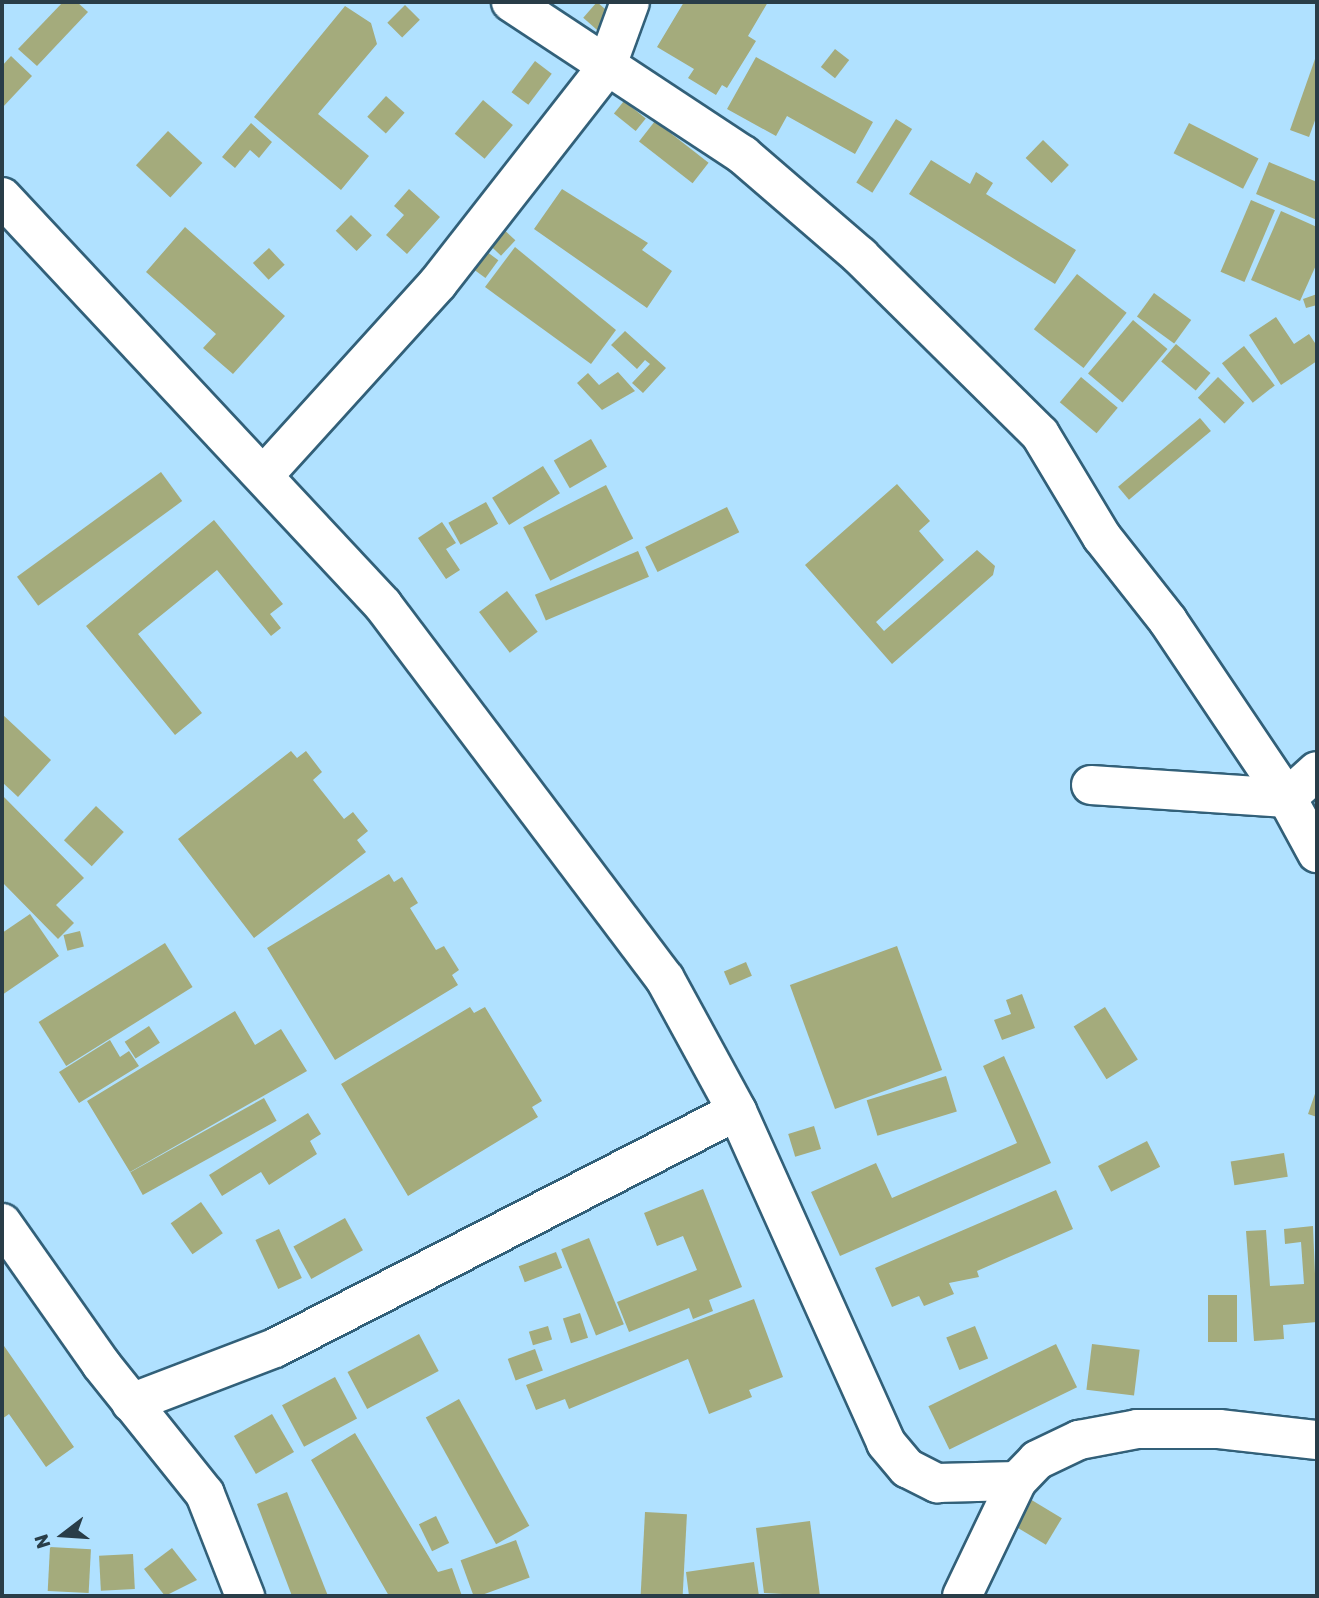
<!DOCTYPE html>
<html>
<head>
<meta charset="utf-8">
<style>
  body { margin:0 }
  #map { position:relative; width:1319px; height:1598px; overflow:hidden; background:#b0e1ff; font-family:Rubik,sans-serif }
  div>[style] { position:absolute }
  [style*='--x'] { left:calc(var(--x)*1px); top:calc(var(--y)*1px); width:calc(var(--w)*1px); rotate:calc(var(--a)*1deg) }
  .building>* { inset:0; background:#a4ab7c; transform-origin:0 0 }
  .roads { filter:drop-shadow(2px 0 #326079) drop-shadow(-2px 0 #326079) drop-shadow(0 2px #326079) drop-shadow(0 -2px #326079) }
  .minor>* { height:38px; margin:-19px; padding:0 19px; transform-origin:19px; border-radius:19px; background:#fff }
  span { translate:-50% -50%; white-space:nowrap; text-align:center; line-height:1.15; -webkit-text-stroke:5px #b0e1ff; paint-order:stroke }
  .frame { position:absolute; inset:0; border:4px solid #293d48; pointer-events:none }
  .north { position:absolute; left:28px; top:1500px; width:70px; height:70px; -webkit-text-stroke:5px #b0e1ff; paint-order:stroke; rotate:253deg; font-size:19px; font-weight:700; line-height:28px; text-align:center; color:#293d48 }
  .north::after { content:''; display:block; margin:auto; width:24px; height:32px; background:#293d48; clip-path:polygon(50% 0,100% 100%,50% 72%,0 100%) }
</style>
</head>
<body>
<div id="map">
  <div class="building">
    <div style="clip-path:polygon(63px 2px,77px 2px,88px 12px,37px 66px,18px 49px)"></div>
    <div style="left:597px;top:2px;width:21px;height:21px;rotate:41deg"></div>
    <div style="clip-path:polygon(684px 2px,768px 2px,748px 36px,756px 41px,727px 88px,722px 85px,716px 95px,688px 78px,694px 69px,657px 47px)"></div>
    <div style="left:405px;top:5px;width:21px;height:25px;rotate:45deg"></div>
    <div style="clip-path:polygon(345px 6px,371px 23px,377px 44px,318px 114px,369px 156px,341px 190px,254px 117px)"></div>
    <div style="left:835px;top:49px;width:18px;height:23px;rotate:38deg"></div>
    <div style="clip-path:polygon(11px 56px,32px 76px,2px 108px,2px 66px)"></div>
    <div style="clip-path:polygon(756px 57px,873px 122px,855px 154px,787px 116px,776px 136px,727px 109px)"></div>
    <div style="clip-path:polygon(1315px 59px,1317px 115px,1309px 137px,1290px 130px)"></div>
    <div style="left:535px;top:61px;width:21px;height:39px;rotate:37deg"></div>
    <div style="left:386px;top:96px;width:25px;height:28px;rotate:42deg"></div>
    <div style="left:483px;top:100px;width:39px;height:44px;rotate:40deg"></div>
    <div style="left:624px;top:101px;width:28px;height:16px;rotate:39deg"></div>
    <div style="left:896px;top:119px;width:19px;height:75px;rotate:32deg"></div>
    <div style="left:655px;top:121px;width:68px;height:26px;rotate:38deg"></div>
    <div style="clip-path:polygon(251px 123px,272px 142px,259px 158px,250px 150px,235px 168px,222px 157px)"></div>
    <div style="left:1189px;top:123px;width:78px;height:34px;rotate:27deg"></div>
    <div style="left:168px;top:131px;width:47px;height:47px;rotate:43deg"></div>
    <div style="left:1043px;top:140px;width:36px;height:25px;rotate:44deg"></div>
    <div style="clip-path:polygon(931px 160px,970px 184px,976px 172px,993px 183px,986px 194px,1076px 250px,1055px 284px,909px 194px)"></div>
    <div style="clip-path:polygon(1269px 162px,1317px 182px,1317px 220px,1256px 194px)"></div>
    <div style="clip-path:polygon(409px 189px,440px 217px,407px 254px,386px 235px,404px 215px,394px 206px)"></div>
    <div style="clip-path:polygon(562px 189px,648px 243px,642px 250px,672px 271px,647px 308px,534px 229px)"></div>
    <div style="left:1251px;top:200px;width:26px;height:78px;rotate:23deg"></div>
    <div style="clip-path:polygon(1281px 211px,1317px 227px,1317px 263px,1300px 301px,1251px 280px)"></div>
    <div style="left:351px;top:215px;width:29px;height:22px;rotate:44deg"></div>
    <div style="left:500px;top:226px;width:21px;height:21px;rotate:43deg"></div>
    <div style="clip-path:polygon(185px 227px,285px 316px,233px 374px,203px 348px,216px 334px,146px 272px)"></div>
    <div style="clip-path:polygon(515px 247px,616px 330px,591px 364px,485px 287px)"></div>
    <div style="left:269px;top:248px;width:23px;height:22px;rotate:47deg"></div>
    <div style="left:483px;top:249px;width:19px;height:22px;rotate:36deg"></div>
    <div style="left:1077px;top:274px;width:63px;height:70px;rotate:38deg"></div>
    <div style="left:1154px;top:293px;width:46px;height:29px;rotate:36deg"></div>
    <div style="clip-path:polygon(1317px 294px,1317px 305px,1306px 308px,1303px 299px)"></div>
    <div style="clip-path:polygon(1276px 317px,1294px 344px,1309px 334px,1317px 346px,1317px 361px,1281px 385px,1249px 335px)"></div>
    <div style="left:1133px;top:320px;width:45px;height:70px;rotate:40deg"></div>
    <div style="clip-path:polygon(625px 331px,666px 368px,643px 393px,632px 383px,650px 364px,645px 360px,637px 369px,611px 345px)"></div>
    <div style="left:1176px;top:344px;width:45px;height:23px;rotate:40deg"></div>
    <div style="left:1244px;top:346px;width:50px;height:28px;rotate:52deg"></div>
    <div style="clip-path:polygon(618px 372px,635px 391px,602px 410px,577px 383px,588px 373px,599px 385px)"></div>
    <div style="left:1081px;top:377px;width:48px;height:33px;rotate:40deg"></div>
    <div style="left:1218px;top:377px;width:37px;height:29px;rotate:44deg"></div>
    <div style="left:1200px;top:418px;width:17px;height:107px;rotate:50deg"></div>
    <div style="left:591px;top:439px;width:32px;height:43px;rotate:60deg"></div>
    <div style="left:543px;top:466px;width:32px;height:60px;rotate:58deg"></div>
    <div style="left:161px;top:472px;width:36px;height:178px;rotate:54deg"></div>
    <div style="clip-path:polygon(897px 484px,930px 521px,919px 531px,944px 560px,876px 622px,884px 631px,977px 550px,995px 566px,993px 575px,892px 664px,805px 565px)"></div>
    <div style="left:606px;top:485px;width:60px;height:93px;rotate:63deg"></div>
    <div style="left:486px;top:502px;width:25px;height:43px;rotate:61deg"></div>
    <div style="left:727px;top:507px;width:28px;height:91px;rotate:64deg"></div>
    <div style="clip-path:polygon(214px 520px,283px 604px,270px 614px,281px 628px,271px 636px,217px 570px,138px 634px,202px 713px,175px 735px,86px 626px)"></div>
    <div style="clip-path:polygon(442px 522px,456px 543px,446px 549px,460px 570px,446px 579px,418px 538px)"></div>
    <div style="left:638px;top:551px;width:28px;height:112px;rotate:67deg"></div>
    <div style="left:507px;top:591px;width:51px;height:35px;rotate:53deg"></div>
    <div style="clip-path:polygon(2px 714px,51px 760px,18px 797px,2px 782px)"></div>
    <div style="clip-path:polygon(291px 751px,297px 758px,306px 751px,322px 772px,313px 780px,344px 819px,353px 812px,368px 831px,357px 840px,366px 852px,254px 938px,178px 839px)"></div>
    <div style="clip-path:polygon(2px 795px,84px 878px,56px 905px,74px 923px,58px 939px,2px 882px)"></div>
    <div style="left:96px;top:806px;width:38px;height:47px;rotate:43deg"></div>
    <div style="clip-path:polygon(389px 874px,394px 882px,402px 877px,418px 903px,410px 908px,436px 950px,444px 946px,459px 970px,452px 975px,458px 985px,335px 1060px,267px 948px)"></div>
    <div style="clip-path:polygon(30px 914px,59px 956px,2px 995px,2px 933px)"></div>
    <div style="left:80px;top:931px;width:16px;height:17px;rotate:76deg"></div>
    <div style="left:165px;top:943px;width:52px;height:149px;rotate:58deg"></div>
    <div style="left:897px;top:946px;width:132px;height:114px;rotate:70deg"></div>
    <div style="left:746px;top:962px;width:15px;height:24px;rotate:67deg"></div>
    <div style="clip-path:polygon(1022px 994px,1035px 1028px,1002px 1040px,994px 1020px,1011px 1014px,1006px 1000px)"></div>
    <div style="clip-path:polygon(470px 1007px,474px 1013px,485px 1007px,542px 1101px,532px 1107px,538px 1117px,408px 1196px,341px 1084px)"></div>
    <div style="left:1105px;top:1007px;width:62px;height:37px;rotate:58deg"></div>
    <div style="clip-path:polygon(235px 1011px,255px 1045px,281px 1029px,307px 1071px,130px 1172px,87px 1101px)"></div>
    <div style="left:149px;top:1026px;width:20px;height:29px;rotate:57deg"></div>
    <div style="clip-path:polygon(110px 1040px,120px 1057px,129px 1051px,139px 1066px,79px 1103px,59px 1072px)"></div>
    <div style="clip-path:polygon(1004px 1056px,1051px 1163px,840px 1256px,811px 1192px,876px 1163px,892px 1198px,1017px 1143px,983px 1066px)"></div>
    <div style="left:946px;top:1076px;width:37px;height:83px;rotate:73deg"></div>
    <div style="clip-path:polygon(1317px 1088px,1317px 1117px,1308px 1114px)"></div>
    <div style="left:264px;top:1098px;width:26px;height:153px;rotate:61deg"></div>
    <div style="clip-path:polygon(308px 1113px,321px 1134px,310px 1141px,317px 1154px,269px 1185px,261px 1172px,222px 1196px,209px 1175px)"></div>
    <div style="left:814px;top:1126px;width:24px;height:27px;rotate:73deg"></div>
    <div style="left:1147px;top:1141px;width:29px;height:55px;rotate:63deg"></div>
    <div style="left:1284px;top:1153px;width:24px;height:54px;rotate:81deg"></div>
    <div style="clip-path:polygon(703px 1189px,742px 1287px,709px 1300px,713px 1311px,693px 1319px,689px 1308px,629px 1332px,617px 1302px,697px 1270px,683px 1236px,657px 1246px,644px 1213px)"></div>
    <div style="clip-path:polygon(1056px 1190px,1073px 1229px,977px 1271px,979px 1277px,949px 1283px,954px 1294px,924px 1306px,919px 1296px,892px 1307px,875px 1268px)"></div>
    <div style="left:201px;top:1202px;width:38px;height:37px;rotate:55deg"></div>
    <div style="left:345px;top:1218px;width:37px;height:59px;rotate:61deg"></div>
    <div style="clip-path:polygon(1313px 1226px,1317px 1322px,1283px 1325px,1284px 1339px,1254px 1341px,1246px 1231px,1266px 1230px,1270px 1286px,1304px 1284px,1301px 1242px,1285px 1244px,1284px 1229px)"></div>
    <div style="left:279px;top:1229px;width:54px;height:26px;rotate:65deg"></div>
    <div style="left:589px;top:1238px;width:93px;height:30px;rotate:68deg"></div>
    <div style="left:556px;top:1252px;width:17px;height:40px;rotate:69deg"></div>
    <div style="left:1208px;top:1295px;width:29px;height:47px"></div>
    <div style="clip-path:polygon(754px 1299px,783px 1377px,749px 1390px,752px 1397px,709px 1414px,688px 1359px,569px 1409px,565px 1399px,536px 1410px,526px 1385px)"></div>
    <div style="left:580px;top:1313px;width:26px;height:18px;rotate:72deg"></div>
    <div style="left:548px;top:1326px;width:14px;height:20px;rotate:73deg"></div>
    <div style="left:975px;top:1326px;width:35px;height:31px;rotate:68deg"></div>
    <div style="left:419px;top:1334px;width:42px;height:81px;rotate:62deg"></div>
    <div style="clip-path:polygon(2px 1343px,74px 1447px,46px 1467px,9px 1414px,2px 1419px)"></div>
    <div style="left:1056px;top:1344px;width:48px;height:142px;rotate:64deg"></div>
    <div style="left:1092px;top:1344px;width:48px;height:46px;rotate:7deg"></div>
    <div style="left:535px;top:1349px;width:23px;height:29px;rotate:70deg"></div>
    <div style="left:335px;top:1377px;width:47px;height:60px;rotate:62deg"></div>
    <div style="left:459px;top:1399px;width:145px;height:38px;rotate:61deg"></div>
    <div style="left:272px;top:1414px;width:44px;height:44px;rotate:60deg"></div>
    <div style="clip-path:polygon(355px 1433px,438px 1572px,452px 1568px,462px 1596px,389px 1596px,311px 1460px)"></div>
    <div style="clip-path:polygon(287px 1492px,328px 1596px,292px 1596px,257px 1504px)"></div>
    <div style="left:1025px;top:1496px;width:43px;height:31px;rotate:31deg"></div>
    <div style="left:645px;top:1512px;width:42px;height:84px;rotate:3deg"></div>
    <div style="left:436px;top:1516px;width:30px;height:19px;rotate:64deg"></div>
    <div style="clip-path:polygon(810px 1521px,820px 1596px,764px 1593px,756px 1528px)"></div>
    <div style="left:516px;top:1540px;width:40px;height:59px;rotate:70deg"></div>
    <div style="left:50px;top:1547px;width:41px;height:44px;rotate:3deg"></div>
    <div style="clip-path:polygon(172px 1548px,197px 1580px,165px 1596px,144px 1569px)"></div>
    <div style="left:133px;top:1554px;width:35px;height:34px;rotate:87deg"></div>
    <div style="clip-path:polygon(754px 1562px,759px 1596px,689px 1596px,686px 1572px)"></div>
  </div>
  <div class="roads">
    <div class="minor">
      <div style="--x:511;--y:2;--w:278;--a:33.4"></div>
      <div style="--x:743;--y:155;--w:155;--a:40.8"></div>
      <div style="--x:860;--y:256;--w:253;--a:44.7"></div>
      <div style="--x:1040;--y:434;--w:120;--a:59"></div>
      <div style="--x:1102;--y:537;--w:107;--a:51.8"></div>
      <div style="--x:1168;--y:621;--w:213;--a:56.1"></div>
      <div style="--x:1287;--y:798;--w:63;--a:61.4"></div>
      <div style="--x:2;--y:197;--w:558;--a:46.96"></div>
      <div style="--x:383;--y:605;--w:468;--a:53"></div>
      <div style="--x:665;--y:979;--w:150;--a:61.4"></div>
      <div style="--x:737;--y:1111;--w:364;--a:65.8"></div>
      <div style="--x:886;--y:1443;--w:33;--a:50"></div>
      <div style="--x:907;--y:1468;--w:34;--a:27"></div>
      <div style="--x:937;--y:1483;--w:80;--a:-1.4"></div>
      <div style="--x:264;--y:475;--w:259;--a:-47.8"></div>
      <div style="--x:438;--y:283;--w:273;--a:-52"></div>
      <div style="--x:606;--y:68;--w:70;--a:-70"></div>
      <div style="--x:1091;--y:785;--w:196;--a:3.8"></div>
      <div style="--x:1287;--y:798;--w:40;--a:-42"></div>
      <div style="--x:2;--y:1223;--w:172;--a:54.9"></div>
      <div style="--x:101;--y:1364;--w:166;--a:51.3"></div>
      <div style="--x:205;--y:1494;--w:110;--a:68.6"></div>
      <div style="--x:131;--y:1403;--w:154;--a:-20.9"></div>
      <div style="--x:275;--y:1348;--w:519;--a:-27.16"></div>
      <div style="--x:962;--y:1596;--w:127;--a:-64.4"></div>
      <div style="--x:1017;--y:1481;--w:29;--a:-46"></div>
      <div style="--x:1037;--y:1460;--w:47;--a:-25.5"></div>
      <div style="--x:1079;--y:1440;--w:59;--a:-10.7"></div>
      <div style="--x:1137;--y:1429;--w:82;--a:0"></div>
      <div style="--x:1219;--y:1429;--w:99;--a:6.4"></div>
    </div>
  </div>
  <div class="frame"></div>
  <div class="north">N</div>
</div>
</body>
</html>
